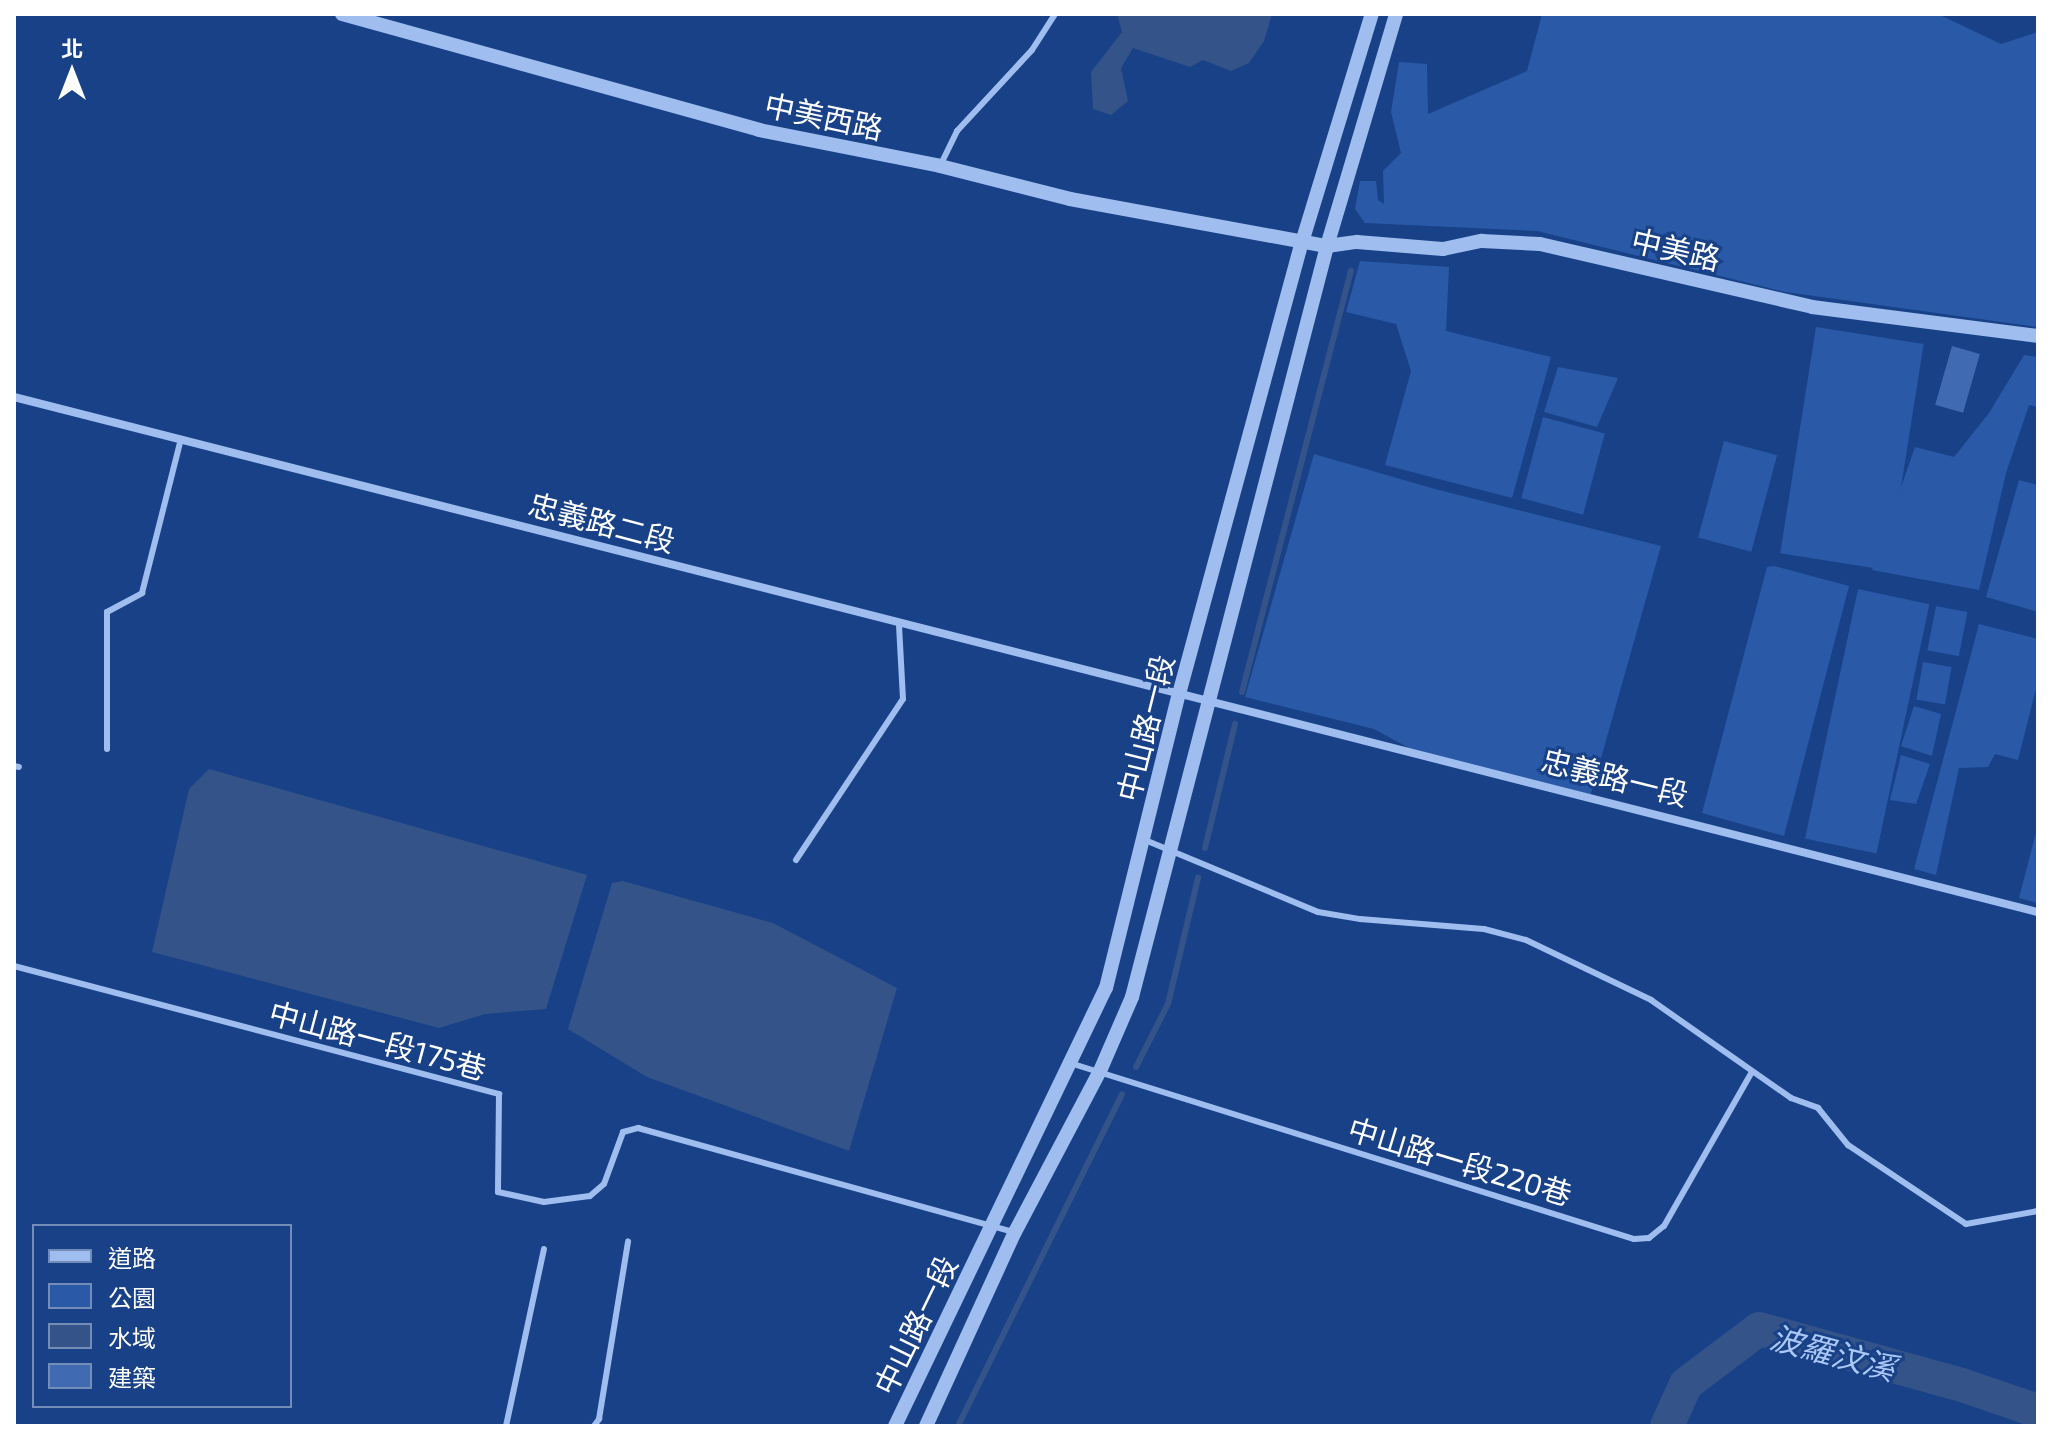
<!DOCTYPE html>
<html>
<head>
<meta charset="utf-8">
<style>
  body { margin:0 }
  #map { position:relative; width:2052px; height:1440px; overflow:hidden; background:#184188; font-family:"Exo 2","Noto Sans TC",sans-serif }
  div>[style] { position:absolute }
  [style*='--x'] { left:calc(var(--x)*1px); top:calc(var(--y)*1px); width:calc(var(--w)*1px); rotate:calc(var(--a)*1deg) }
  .green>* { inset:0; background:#2a59a7; transform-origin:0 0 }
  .water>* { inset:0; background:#345388 }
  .stream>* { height:6px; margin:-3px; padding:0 3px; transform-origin:3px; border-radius:3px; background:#345388 }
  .river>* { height:34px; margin:-17px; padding:0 17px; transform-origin:17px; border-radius:17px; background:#345388 }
  .building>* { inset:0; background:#406ab2; transform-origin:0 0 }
  .service>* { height:6px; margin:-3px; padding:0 3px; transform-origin:3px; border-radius:3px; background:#9fbdee }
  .minor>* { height:8px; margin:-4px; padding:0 4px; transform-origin:4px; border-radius:4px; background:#9fbdee }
  .tertiary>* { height:14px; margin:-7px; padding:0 7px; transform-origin:7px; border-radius:7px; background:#9fbdee }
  span { translate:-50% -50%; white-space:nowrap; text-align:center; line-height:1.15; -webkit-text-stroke:6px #184188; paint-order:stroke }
  .street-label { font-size:30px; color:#fff }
  .water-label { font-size:32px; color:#abc7f5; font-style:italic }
  .frame { position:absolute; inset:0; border:16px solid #fff; pointer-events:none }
  .legend { position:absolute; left:32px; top:1224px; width:260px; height:184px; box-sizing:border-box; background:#184188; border:2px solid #748db8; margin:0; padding:10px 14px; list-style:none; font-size:24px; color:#fff }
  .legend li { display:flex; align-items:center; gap:16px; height:40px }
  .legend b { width:40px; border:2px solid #748db8 }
  .north { position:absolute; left:32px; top:32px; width:80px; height:80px; -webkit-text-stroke:6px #184188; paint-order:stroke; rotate:0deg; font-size:22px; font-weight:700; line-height:32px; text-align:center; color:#fff }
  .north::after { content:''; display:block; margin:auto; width:28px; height:36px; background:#fff; clip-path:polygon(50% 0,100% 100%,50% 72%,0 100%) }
</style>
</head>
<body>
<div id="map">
  <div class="green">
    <div style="clip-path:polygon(1542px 14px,1938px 14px,2001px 44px,2038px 32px,2038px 327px,1785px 292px,1537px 231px,1365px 223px,1355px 209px,1360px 181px,1376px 181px,1378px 200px,1384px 204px,1383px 171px,1401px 153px,1391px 112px,1399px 62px,1427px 64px,1428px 114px,1527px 71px)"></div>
    <div style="clip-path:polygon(1360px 261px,1449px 267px,1446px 331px,1551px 357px,1512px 498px,1385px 465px,1411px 371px,1396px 324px,1346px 312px)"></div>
    <div style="left:1816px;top:327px;width:109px;height:229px;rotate:9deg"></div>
    <div style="clip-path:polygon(2024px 355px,2038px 357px,2038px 407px,2029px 405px,2006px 473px,1979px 590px,1872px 570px,1915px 447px,1954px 457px,1989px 413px)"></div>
    <div style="clip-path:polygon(1558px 367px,1618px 378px,1597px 427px,1544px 412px)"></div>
    <div style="left:1543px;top:417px;width:64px;height:84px;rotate:15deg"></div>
    <div style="left:1724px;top:441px;width:55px;height:100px;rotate:15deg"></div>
    <div style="clip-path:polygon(1314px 454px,1435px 489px,1661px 546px,1590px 797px,1420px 754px,1374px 729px,1245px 697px)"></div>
    <div style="clip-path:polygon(2019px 480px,2038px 485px,2038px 612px,1986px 597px)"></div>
    <div style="clip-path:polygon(1774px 566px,1849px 586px,1784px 836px,1702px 813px,1767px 567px)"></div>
    <div style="left:1858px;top:589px;width:73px;height:255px;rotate:12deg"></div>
    <div style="left:1936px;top:606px;width:32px;height:45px;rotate:11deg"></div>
    <div style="clip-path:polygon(1979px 624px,2038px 639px,2038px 681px,2018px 760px,1995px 754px,1988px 767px,1959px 768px,1936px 875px,1914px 869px)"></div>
    <div style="left:1923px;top:662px;width:29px;height:38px;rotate:10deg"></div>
    <div style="clip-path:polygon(1914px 706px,1941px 714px,1932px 756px,1901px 746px)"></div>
    <div style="clip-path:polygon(1901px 755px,1930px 764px,1916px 804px,1890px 800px)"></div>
    <div style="clip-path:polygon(2038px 825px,2038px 903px,2019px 898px)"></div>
  </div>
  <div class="water">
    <div style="clip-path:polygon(1117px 14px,1272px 14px,1264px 41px,1249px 63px,1231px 71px,1203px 60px,1190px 67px,1133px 48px,1121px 68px,1128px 101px,1111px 115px,1093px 109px,1091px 72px,1122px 32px)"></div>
    <div style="clip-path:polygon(209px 769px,587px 875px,546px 1009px,485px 1014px,439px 1028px,152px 952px,189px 789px)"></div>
    <div style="clip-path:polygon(623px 881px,773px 923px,897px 988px,849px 1151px,647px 1077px,568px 1029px,612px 883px)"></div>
  </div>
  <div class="stream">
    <div style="--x:1242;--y:692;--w:435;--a:-75.5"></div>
    <div style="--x:1205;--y:848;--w:128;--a:-76.4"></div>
    <div style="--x:1136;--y:1067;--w:71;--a:-63.1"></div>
    <div style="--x:1168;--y:1004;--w:130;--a:-76.6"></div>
    <div style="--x:958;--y:1426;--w:370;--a:-63.7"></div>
  </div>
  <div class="river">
    <div style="--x:1667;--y:1426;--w:46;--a:-65.7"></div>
    <div style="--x:1686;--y:1384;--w:91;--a:-37"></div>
    <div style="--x:1759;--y:1329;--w:211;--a:15.4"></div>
    <div style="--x:1962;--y:1385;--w:80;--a:18.9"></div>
  </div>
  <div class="building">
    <div style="left:1952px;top:346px;width:29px;height:61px;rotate:16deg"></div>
  </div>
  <div class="service">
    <div style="--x:940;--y:166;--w:39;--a:-64"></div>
    <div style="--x:957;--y:131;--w:110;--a:-47.2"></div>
    <div style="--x:1032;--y:50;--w:43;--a:-57.4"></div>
    <div style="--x:107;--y:749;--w:137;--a:-90"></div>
    <div style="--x:107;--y:612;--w:40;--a:-28"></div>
    <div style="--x:142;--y:593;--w:159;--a:-75.8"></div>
    <div style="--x:14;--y:766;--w:5;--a:11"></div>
    <div style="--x:1145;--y:840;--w:187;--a:22.6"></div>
    <div style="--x:1318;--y:912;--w:43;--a:9.5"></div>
    <div style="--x:1360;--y:919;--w:124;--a:4.6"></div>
    <div style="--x:1484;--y:929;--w:43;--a:14.7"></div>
    <div style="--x:1526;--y:940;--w:139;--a:25.6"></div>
    <div style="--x:1651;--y:1000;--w:171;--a:35"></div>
    <div style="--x:1791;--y:1098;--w:29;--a:20"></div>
    <div style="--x:1818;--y:1108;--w:48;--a:51"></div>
    <div style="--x:1848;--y:1145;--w:142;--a:33.8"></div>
    <div style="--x:1966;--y:1224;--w:73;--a:-10.2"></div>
    <div style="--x:796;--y:860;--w:193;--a:-56.4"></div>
    <div style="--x:903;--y:699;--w:75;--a:-93.1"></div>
    <div style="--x:14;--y:966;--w:502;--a:14.78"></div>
    <div style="--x:499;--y:1094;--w:98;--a:90.6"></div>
    <div style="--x:498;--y:1192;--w:47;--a:12.3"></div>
    <div style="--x:544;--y:1202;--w:46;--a:-7.4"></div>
    <div style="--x:590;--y:1196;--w:18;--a:-41"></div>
    <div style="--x:604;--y:1184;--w:55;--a:-69.9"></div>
    <div style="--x:623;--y:1132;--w:16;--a:-15"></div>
    <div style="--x:638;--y:1128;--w:390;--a:15.5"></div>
    <div style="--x:1070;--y:1063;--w:591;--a:17.33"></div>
    <div style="--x:1634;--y:1239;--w:15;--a:-4"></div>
    <div style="--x:1649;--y:1238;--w:19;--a:-39"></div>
    <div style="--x:1664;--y:1226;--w:177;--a:-60.3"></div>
    <div style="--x:506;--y:1426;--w:181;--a:-77.9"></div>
    <div style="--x:594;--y:1426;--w:9;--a:-54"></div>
    <div style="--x:599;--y:1419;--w:180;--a:-80.7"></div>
  </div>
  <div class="minor">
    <div style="--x:14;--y:397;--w:2088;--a:14.28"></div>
  </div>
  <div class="tertiary">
    <div style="--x:342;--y:14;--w:433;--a:15.5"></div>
    <div style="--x:759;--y:130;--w:185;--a:11.2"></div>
    <div style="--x:940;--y:166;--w:134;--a:14.2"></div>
    <div style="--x:1070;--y:199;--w:261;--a:10.4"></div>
    <div style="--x:1327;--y:246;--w:30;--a:-8"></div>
    <div style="--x:1357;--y:242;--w:86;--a:4.7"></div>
    <div style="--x:1443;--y:249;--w:40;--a:-12"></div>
    <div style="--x:1482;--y:241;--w:58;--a:3"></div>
    <div style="--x:1540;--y:244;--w:279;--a:13"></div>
    <div style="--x:1812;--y:307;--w:228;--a:7.3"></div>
    <div style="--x:895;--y:1426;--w:486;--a:-64.3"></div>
    <div style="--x:1106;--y:988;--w:303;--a:-76.1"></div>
    <div style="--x:1179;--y:694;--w:472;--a:-74.8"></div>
    <div style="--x:1303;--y:239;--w:235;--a:-73"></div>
    <div style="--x:926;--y:1426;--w:213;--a:-65.4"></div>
    <div style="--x:1015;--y:1232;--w:182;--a:-62.2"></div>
    <div style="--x:1100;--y:1071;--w:81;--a:-66.6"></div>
    <div style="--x:1132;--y:997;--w:776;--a:-75.44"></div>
    <div style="--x:1327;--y:246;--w:242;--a:-73.4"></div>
  </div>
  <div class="street-label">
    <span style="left:824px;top:116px;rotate:12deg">中美西路</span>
    <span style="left:1676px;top:249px;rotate:13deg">中美路</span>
    <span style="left:602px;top:522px;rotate:15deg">忠義路二段</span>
    <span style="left:1145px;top:728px;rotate:-76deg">中山路一段</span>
    <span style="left:1615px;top:777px;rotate:14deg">忠義路一段</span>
    <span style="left:378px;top:1040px;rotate:15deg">中山路一段175巷</span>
    <span style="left:1460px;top:1161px;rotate:17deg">中山路一段220巷</span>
    <span style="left:915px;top:1325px;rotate:-64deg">中山路一段</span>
  </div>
  <div class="water-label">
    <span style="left:1833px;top:1352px;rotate:15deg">波羅汶溪</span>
  </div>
  <div class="frame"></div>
  <ul class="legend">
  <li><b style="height:10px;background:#9fbdee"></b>道路</li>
  <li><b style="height:22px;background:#2a59a7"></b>公園</li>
  <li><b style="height:22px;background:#345388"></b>水域</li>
  <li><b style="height:22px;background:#406ab2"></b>建築</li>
  </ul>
  <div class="north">北</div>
</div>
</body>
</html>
